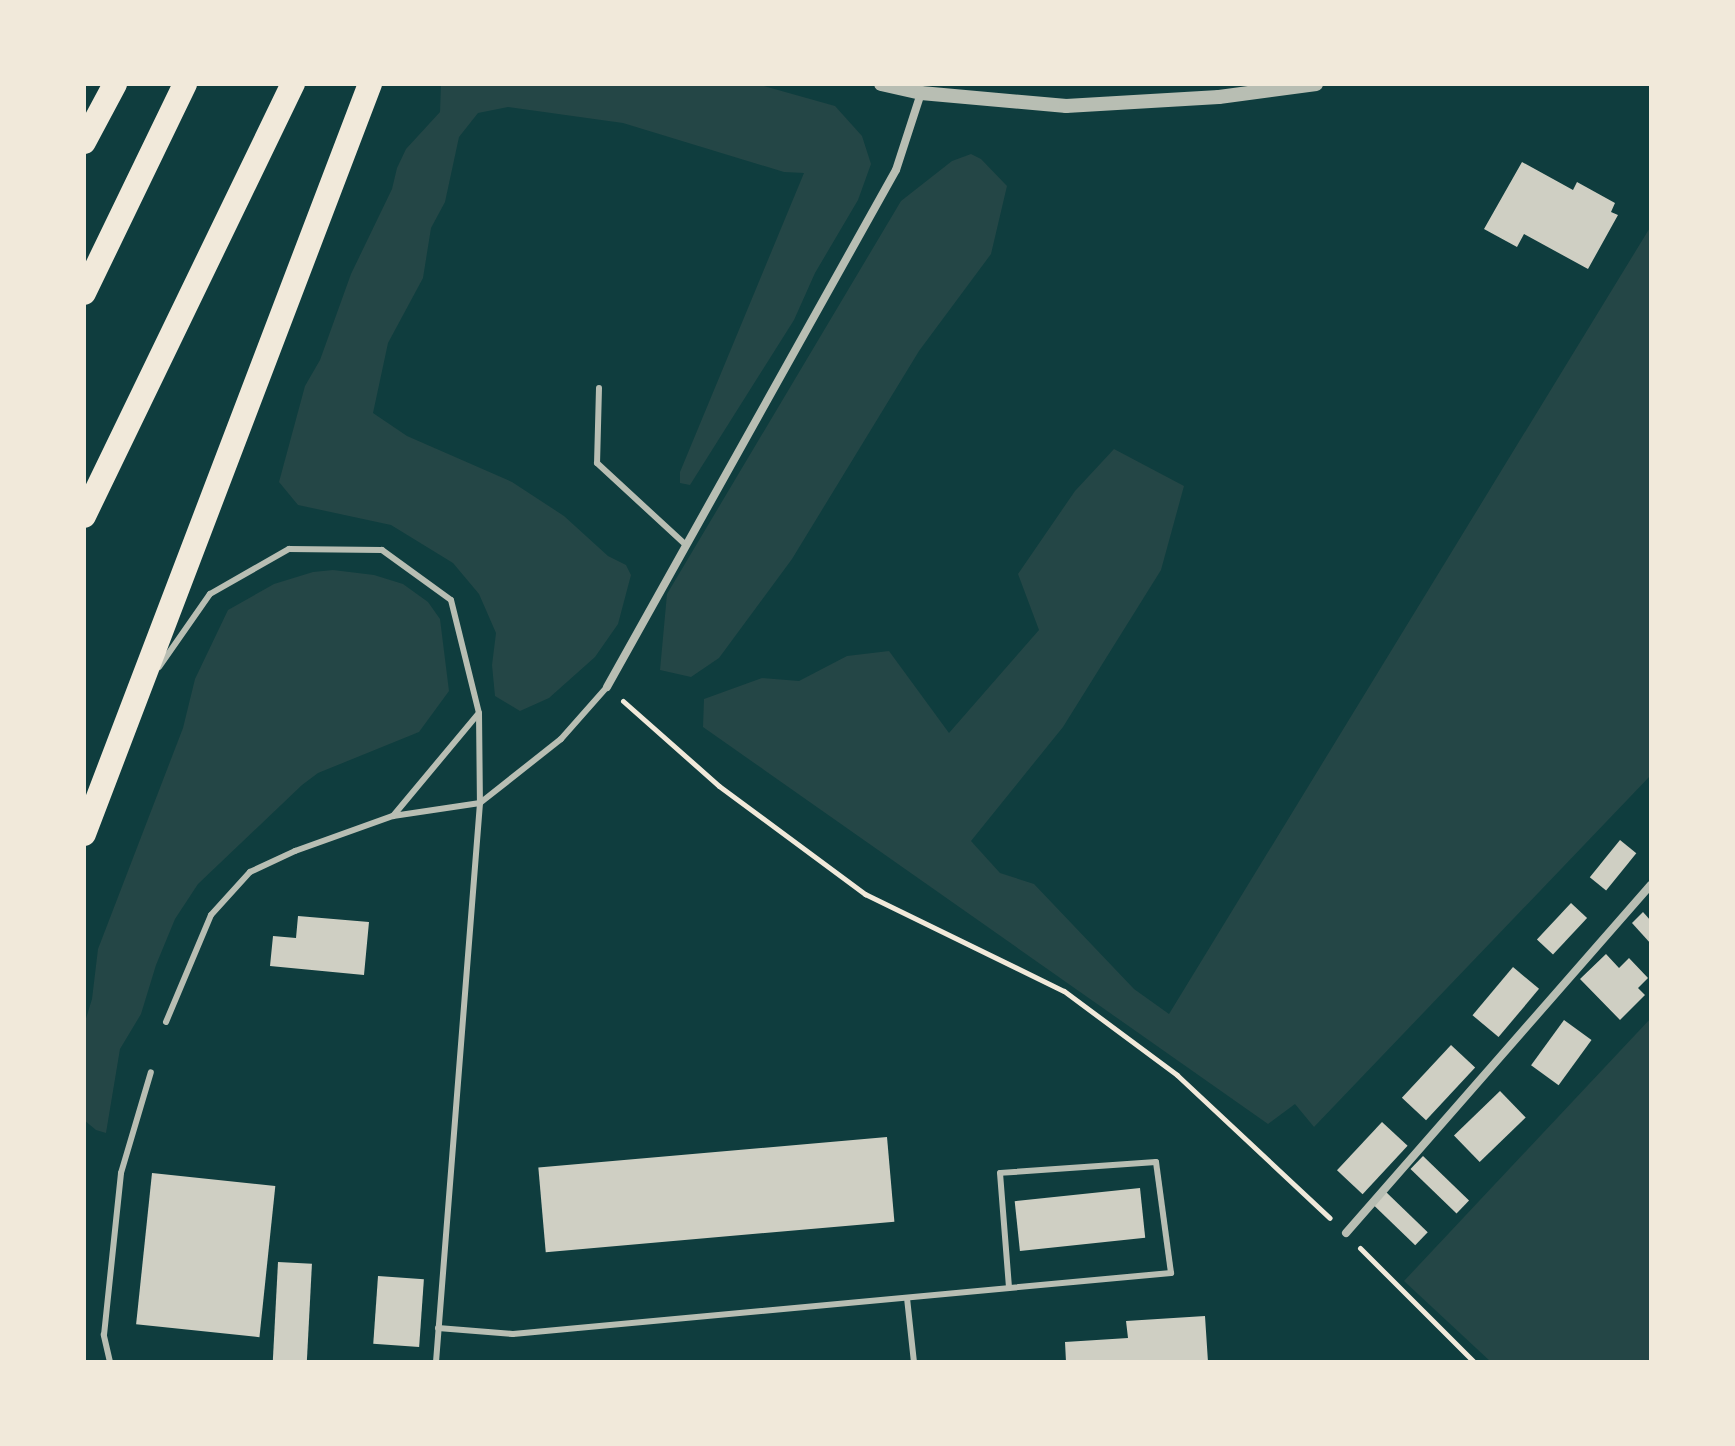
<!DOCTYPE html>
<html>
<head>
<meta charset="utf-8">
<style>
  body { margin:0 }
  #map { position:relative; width:1735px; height:1446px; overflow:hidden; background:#0f3d3e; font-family:"Nunito Sans",sans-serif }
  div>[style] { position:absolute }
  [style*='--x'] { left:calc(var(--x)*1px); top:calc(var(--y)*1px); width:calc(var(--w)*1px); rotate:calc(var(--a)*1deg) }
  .green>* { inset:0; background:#244646 }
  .building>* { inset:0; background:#cfcfc3; transform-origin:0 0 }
  .path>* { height:5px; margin:-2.5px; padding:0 2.5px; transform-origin:2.5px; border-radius:2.5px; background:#f1e9da }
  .service>* { height:6px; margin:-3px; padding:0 3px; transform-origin:3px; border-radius:3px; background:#b8beb3 }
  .minor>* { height:8px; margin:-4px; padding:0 4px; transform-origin:4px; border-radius:4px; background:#b8beb3 }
  .tertiary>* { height:14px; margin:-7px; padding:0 7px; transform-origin:7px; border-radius:7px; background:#b8beb3 }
  .motorway>* { height:24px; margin:-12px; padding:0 12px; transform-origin:12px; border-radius:12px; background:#f1e9da }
  span { translate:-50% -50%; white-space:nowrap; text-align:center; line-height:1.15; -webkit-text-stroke:6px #f1e9da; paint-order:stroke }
  .frame { position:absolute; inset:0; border:86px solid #f1e9da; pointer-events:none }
</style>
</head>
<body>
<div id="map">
  <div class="green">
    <div style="clip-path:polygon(441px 84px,757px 84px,835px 106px,862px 136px,871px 164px,858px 200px,815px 273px,794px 320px,690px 485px,680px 483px,680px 472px,804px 173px,784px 172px,623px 123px,508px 107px,478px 113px,459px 137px,445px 202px,431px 228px,423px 278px,388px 343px,373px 413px,407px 436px,512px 482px,564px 516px,608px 556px,626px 565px,631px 575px,618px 624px,595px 657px,549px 698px,520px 711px,495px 696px,492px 665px,496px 633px,479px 594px,453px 563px,391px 525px,298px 505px,279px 482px,305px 386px,320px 360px,351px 274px,392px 189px,397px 168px,406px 149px,440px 112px)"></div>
    <div style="clip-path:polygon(971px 154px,981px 159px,1007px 186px,991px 254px,919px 351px,792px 559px,719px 658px,691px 677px,660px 670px,667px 594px,901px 201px,952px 161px)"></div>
    <div style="clip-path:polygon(1651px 226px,1651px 775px,1314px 1127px,1295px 1104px,1268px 1124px,703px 727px,704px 699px,762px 678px,799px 681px,847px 656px,889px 651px,949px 733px,1039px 630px,1018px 574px,1075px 491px,1114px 449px,1184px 486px,1161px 570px,1063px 727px,971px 841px,1000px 873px,1034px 884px,1134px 989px,1169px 1014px)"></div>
    <div style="clip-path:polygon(333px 570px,374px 575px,403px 584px,428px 602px,440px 619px,449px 691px,419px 732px,318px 773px,302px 785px,198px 884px,175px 919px,156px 965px,141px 1014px,120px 1049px,106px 1133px,96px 1130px,84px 1120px,84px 1025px,92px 999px,98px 949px,183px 728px,195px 679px,228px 610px,274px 584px,313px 572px)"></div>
    <div style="clip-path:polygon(1651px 1018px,1651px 1362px,1491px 1362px,1404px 1281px)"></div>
  </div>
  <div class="building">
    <div style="clip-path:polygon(1522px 162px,1573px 190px,1577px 182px,1615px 203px,1611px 212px,1618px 215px,1588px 269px,1524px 234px,1517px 247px,1484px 229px)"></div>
    <div style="left:1620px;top:840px;width:21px;height:48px;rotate:39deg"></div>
    <div style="left:1571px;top:903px;width:22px;height:50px;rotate:43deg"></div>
    <div style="clip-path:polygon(1643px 912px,1651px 921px,1651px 944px,1632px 923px)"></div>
    <div style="clip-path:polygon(298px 916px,369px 922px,364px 975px,270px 966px,273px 936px,296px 938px)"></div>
    <div style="clip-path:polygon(1606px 954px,1619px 968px,1629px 958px,1648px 978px,1638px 988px,1645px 995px,1620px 1020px,1580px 979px)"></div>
    <div style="left:1513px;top:967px;width:34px;height:63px;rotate:40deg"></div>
    <div style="left:1564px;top:1020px;width:34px;height:56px;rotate:36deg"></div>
    <div style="left:1451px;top:1045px;width:33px;height:72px;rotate:43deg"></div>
    <div style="left:1500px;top:1091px;width:37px;height:64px;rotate:46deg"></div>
    <div style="left:1382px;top:1122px;width:35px;height:66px;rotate:43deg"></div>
    <div style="left:887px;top:1137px;width:85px;height:350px;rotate:85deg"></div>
    <div style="left:1423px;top:1156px;width:64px;height:18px;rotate:44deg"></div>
    <div style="left:152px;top:1173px;width:124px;height:152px;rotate:6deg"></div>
    <div style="left:1140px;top:1188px;width:50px;height:126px;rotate:84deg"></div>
    <div style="left:1386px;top:1192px;width:58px;height:18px;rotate:44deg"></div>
    <div style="left:278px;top:1262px;width:34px;height:100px;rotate:3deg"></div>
    <div style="left:378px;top:1276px;width:46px;height:68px;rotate:4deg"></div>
    <div style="clip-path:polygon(1205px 1316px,1208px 1362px,1066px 1362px,1065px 1342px,1128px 1338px,1126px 1321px)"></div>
  </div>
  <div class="path">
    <div style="--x:623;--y:701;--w:128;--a:41.5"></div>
    <div style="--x:719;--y:786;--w:182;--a:36.5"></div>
    <div style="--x:865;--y:894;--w:221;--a:26"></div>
    <div style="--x:1064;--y:991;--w:141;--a:36.6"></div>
    <div style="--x:1177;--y:1075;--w:209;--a:43.1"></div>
    <div style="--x:1360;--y:1248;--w:161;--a:45"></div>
  </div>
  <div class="service">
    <div style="--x:599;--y:388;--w:75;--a:91.5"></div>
    <div style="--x:597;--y:463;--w:121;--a:42.7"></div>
    <div style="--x:159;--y:667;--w:89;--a:-55.1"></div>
    <div style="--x:210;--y:594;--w:91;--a:-29.7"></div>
    <div style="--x:289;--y:549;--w:93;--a:0.6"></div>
    <div style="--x:382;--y:550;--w:85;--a:35.9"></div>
    <div style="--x:451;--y:600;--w:116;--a:76.1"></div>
    <div style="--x:479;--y:713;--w:90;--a:89.4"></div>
    <div style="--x:480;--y:803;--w:561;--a:94.5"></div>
    <div style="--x:393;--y:816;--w:88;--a:-8.5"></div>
    <div style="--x:480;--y:803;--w:103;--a:-38.3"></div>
    <div style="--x:561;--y:739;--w:69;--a:-48.5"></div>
    <div style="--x:166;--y:1022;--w:116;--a:-67.2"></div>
    <div style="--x:211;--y:915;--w:58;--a:-47.8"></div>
    <div style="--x:250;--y:872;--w:50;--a:-25"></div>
    <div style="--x:295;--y:851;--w:104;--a:-19.7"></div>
    <div style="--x:393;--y:816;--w:133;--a:-50.2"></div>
    <div style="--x:907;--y:1298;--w:64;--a:83.8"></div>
    <div style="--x:438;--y:1328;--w:75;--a:4.6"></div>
    <div style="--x:513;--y:1334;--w:661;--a:-5.3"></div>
    <div style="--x:1171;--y:1273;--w:112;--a:-97.7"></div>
    <div style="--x:1156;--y:1162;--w:156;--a:176"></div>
    <div style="--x:1000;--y:1173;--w:115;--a:85.5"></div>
    <div style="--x:110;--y:1362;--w:28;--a:-103"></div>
    <div style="--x:104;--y:1335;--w:163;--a:-84"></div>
    <div style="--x:121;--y:1173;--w:105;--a:-73.5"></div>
  </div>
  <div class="minor">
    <div style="--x:607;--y:687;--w:592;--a:-60.8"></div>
    <div style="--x:896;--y:170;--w:81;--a:-72"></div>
    <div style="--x:1346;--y:1233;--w:463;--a:-48.8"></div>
  </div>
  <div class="tertiary">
    <div style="--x:881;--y:84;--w:41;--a:12.7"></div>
    <div style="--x:921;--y:93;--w:146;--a:5.1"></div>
    <div style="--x:1066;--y:106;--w:153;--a:-3.4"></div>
    <div style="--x:1219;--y:97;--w:98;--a:-7.6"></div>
  </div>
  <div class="motorway">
    <div style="--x:84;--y:142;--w:66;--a:-61.9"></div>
    <div style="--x:84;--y:293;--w:232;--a:-64.2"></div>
    <div style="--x:84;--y:516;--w:480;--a:-64.2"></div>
    <div style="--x:84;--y:834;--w:803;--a:-69.13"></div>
  </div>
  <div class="frame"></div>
</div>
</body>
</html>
